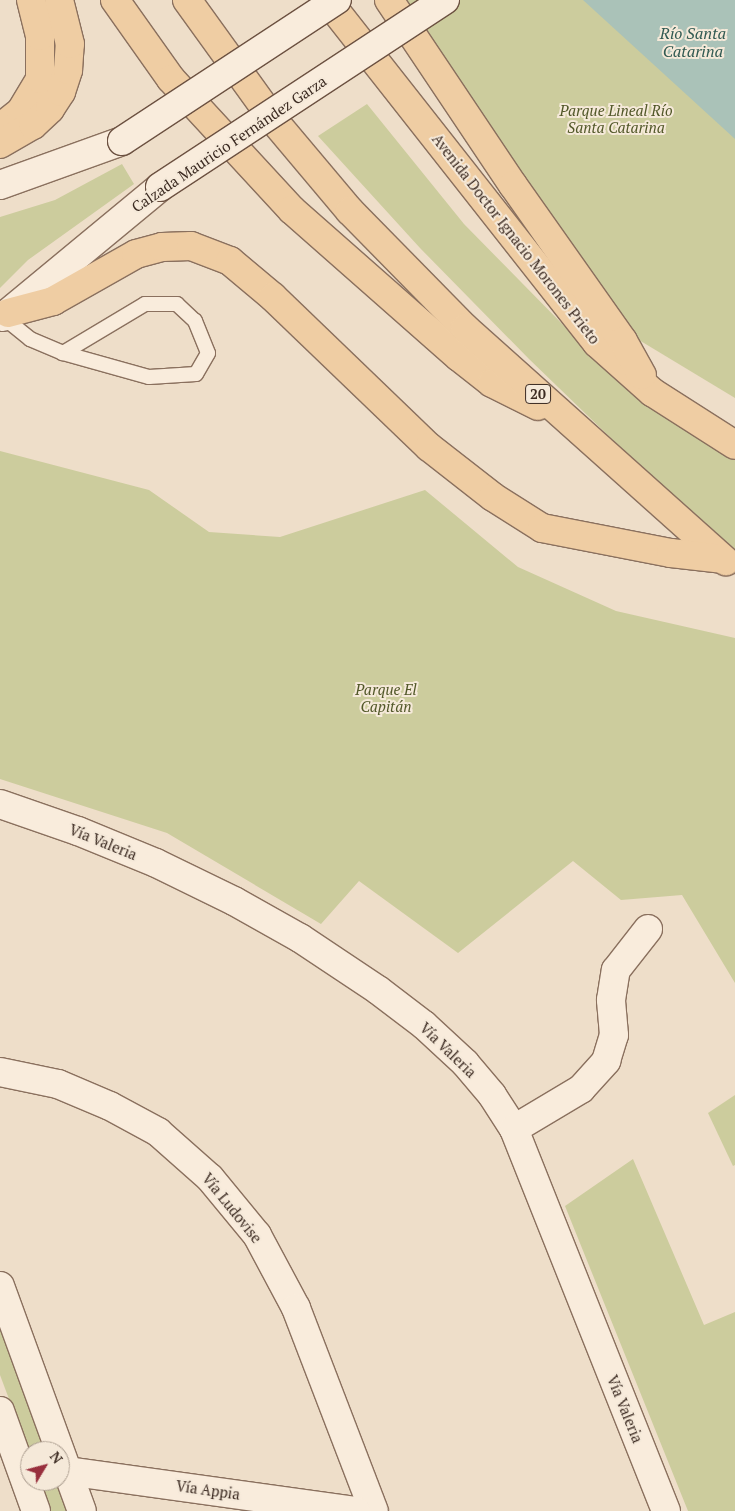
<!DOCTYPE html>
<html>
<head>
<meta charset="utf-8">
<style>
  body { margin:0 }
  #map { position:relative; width:735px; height:1511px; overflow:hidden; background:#eedec9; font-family:"PT Serif",serif }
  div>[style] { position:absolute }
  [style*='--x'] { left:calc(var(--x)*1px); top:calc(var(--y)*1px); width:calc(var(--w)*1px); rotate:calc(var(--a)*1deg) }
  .green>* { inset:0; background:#cccc9d }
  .water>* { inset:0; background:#aac2b8 }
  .roads { filter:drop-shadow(1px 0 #8a705e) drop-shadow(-1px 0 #8a705e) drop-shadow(0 1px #8a705e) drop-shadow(0 -1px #8a705e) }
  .service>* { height:14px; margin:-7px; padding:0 7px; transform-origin:7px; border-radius:7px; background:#f9ecdc }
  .minor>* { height:28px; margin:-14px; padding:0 14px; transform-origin:14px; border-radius:14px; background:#f9ecdc }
  .tertiary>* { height:28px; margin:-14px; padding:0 14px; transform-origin:14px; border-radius:14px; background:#f9ecdc }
  .secondary>* { height:28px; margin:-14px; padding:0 14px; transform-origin:14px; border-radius:14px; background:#f9ecdc }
  .primary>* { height:28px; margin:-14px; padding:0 14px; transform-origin:14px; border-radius:14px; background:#efcda3 }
  .bridges { filter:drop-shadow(1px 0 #6c5141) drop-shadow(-1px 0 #6c5141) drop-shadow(0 1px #6c5141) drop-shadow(0 -1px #6c5141) }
  .secondary-bridge>* { height:28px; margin:-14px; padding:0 14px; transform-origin:14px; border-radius:14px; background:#f9ecdc }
  span { translate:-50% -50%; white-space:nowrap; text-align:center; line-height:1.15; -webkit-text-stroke:4px #f5e9d9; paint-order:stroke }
  .shield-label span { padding:1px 4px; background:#f5e9d9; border:1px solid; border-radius:4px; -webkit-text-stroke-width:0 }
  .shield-label { font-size:14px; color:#3b2a21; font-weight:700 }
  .park-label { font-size:15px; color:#515728; font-style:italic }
  .street-label { font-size:15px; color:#3b2a21 }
  .water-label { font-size:16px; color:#315a52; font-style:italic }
  .north { position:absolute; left:20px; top:1441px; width:50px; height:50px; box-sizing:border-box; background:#f5e9d9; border:1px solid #ab9d8f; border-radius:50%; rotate:53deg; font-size:14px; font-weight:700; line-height:20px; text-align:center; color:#3b2a21 }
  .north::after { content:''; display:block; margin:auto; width:18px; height:22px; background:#982f3d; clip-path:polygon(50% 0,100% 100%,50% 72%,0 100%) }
</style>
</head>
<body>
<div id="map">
  <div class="green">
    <div style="clip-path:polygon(378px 0,735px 0,735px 398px,634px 337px)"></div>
    <div style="clip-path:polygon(367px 104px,464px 224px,574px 336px,645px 398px,710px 447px,735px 460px,735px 549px,676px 501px,529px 359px,420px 248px,318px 136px)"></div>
    <div style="clip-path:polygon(122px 164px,134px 184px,28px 260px,0 288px,0 217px,55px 200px)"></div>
    <div style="clip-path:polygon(0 451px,149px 490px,209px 532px,280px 537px,425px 490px,518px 567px,616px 611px,735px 638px,735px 983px,682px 895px,621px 900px,573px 861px,458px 953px,359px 881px,321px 924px,167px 833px,0 779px)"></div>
    <div style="clip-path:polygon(735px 1095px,735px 1165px,733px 1166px,708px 1113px)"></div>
    <div style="clip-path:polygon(633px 1159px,704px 1325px,735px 1312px,735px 1511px,688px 1511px,565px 1206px)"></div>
    <div style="clip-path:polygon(0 1317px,52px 1451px,29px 1452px,0 1375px)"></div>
    <div style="clip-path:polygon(37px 1481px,60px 1481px,72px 1511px,47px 1511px)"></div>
  </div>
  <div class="water">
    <div style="clip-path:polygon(583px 0,735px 0,735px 139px)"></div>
  </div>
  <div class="roads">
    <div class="service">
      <div style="--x:3;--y:317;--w:35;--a:39"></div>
      <div style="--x:30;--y:339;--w:36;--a:23"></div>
      <div style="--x:63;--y:353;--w:89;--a:15.6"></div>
      <div style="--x:149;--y:377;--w:47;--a:-3.7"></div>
      <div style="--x:196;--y:374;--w:24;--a:-60"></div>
      <div style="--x:208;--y:353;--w:35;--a:-112"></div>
      <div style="--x:195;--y:321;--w:25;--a:-137"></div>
      <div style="--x:177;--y:304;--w:32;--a:180"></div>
      <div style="--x:145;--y:304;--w:96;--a:149.1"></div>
    </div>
    <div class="minor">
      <div style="--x:0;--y:804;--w:83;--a:19.1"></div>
      <div style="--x:78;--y:831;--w:84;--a:22.3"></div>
      <div style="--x:156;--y:863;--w:87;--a:26"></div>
      <div style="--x:234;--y:901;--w:76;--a:29.3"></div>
      <div style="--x:300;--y:938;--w:94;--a:33.7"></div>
      <div style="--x:378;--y:990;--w:58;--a:37.3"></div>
      <div style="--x:424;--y:1025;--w:56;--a:42.8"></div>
      <div style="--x:465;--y:1063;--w:42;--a:49.8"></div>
      <div style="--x:492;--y:1095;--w:40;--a:57.1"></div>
      <div style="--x:514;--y:1129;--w:411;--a:68.3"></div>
      <div style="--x:0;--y:1072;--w:59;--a:11.7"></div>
      <div style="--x:58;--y:1084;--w:56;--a:22.9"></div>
      <div style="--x:110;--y:1106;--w:55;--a:28.4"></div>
      <div style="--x:158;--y:1132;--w:69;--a:41.5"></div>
      <div style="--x:210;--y:1178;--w:74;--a:50.5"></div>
      <div style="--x:257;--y:1235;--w:83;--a:61.9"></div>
      <div style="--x:296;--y:1308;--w:217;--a:69"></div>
      <div style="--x:514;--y:1129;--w:78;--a:-30.8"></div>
      <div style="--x:581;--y:1089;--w:38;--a:-48"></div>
      <div style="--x:606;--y:1061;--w:27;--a:-73"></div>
      <div style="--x:614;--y:1035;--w:35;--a:-95"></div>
      <div style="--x:611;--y:1000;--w:30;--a:-81"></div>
      <div style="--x:616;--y:970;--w:52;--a:-52"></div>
      <div style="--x:60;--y:1470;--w:298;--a:7.9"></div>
    </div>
    <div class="tertiary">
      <div style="--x:0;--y:1286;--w:239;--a:70"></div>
      <div style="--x:0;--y:1411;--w:106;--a:70.2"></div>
    </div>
    <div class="secondary">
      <div style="--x:0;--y:185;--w:130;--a:-19.8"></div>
      <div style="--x:3;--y:317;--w:204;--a:-39.6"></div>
    </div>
    <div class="primary">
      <div style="--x:115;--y:0;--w:97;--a:54.7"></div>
      <div style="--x:171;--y:79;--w:178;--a:47.3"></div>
      <div style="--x:292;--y:210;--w:222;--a:41.4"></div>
      <div style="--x:459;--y:357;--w:42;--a:38.2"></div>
      <div style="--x:492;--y:383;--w:51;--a:26.6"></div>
      <div style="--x:187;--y:0;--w:150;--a:54.2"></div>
      <div style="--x:275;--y:122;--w:116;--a:49.9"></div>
      <div style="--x:350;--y:211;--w:164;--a:45.5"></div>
      <div style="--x:465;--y:328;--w:350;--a:41.8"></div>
      <div style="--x:327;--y:0;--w:437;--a:51.8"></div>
      <div style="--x:597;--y:343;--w:74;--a:41.7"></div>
      <div style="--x:652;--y:392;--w:98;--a:32.6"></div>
      <div style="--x:389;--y:0;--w:223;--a:56.2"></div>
      <div style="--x:513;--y:185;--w:191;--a:54.8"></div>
      <div style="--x:623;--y:341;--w:39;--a:61"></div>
      <div style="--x:0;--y:128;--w:27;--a:-39"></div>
      <div style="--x:21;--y:111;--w:37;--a:-59"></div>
      <div style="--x:40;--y:79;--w:43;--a:-90"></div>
      <div style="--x:40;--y:36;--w:37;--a:-104"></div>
      <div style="--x:0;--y:144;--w:38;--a:-30"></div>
      <div style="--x:33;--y:125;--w:23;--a:-43"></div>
      <div style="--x:50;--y:109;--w:20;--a:-57"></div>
      <div style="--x:61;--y:92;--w:23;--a:-72"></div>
      <div style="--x:68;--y:70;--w:26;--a:-86"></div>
      <div style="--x:70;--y:44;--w:45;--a:-104"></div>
      <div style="--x:8;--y:313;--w:47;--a:-14.9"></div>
      <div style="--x:53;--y:301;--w:95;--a:-29.5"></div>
      <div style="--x:136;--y:254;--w:27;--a:-15"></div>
      <div style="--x:162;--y:247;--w:29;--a:-2"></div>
      <div style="--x:191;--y:246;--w:42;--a:21"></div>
      <div style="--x:230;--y:261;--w:56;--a:39.9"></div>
      <div style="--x:273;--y:297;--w:216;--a:43.9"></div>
      <div style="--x:429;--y:447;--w:81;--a:38"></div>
      <div style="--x:493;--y:497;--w:58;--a:32.3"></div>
      <div style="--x:542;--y:528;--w:131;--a:11"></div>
      <div style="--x:671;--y:553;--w:51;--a:6.7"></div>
    </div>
  </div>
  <div class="bridges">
    <div class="secondary-bridge">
      <div style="--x:122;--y:141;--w:257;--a:-33.3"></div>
      <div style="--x:160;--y:187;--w:341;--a:-33.3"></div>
    </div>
  </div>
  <div class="shield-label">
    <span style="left:538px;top:394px">20</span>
  </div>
  <div class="park-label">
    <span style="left:616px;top:119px">Parque Lineal Río<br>Santa Catarina</span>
    <span style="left:386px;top:698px">Parque El<br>Capitán</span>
  </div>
  <div class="street-label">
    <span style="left:229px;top:144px;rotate:-34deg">Calzada Mauricio Fernández Garza</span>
    <span style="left:516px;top:239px;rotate:52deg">Avenida Doctor Ignacio Morones Prieto</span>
    <span style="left:103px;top:842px;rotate:22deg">Vía Valeria</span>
    <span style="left:448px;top:1050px;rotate:44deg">Vía Valeria</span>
    <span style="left:232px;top:1208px;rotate:51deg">Vía Ludovise</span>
    <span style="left:625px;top:1409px;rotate:68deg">Vía Valeria</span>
    <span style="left:208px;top:1490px;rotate:8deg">Vía Appia</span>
  </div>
  <div class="water-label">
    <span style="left:693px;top:42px">Río Santa<br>Catarina</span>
  </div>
  <div class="north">N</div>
</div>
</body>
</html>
